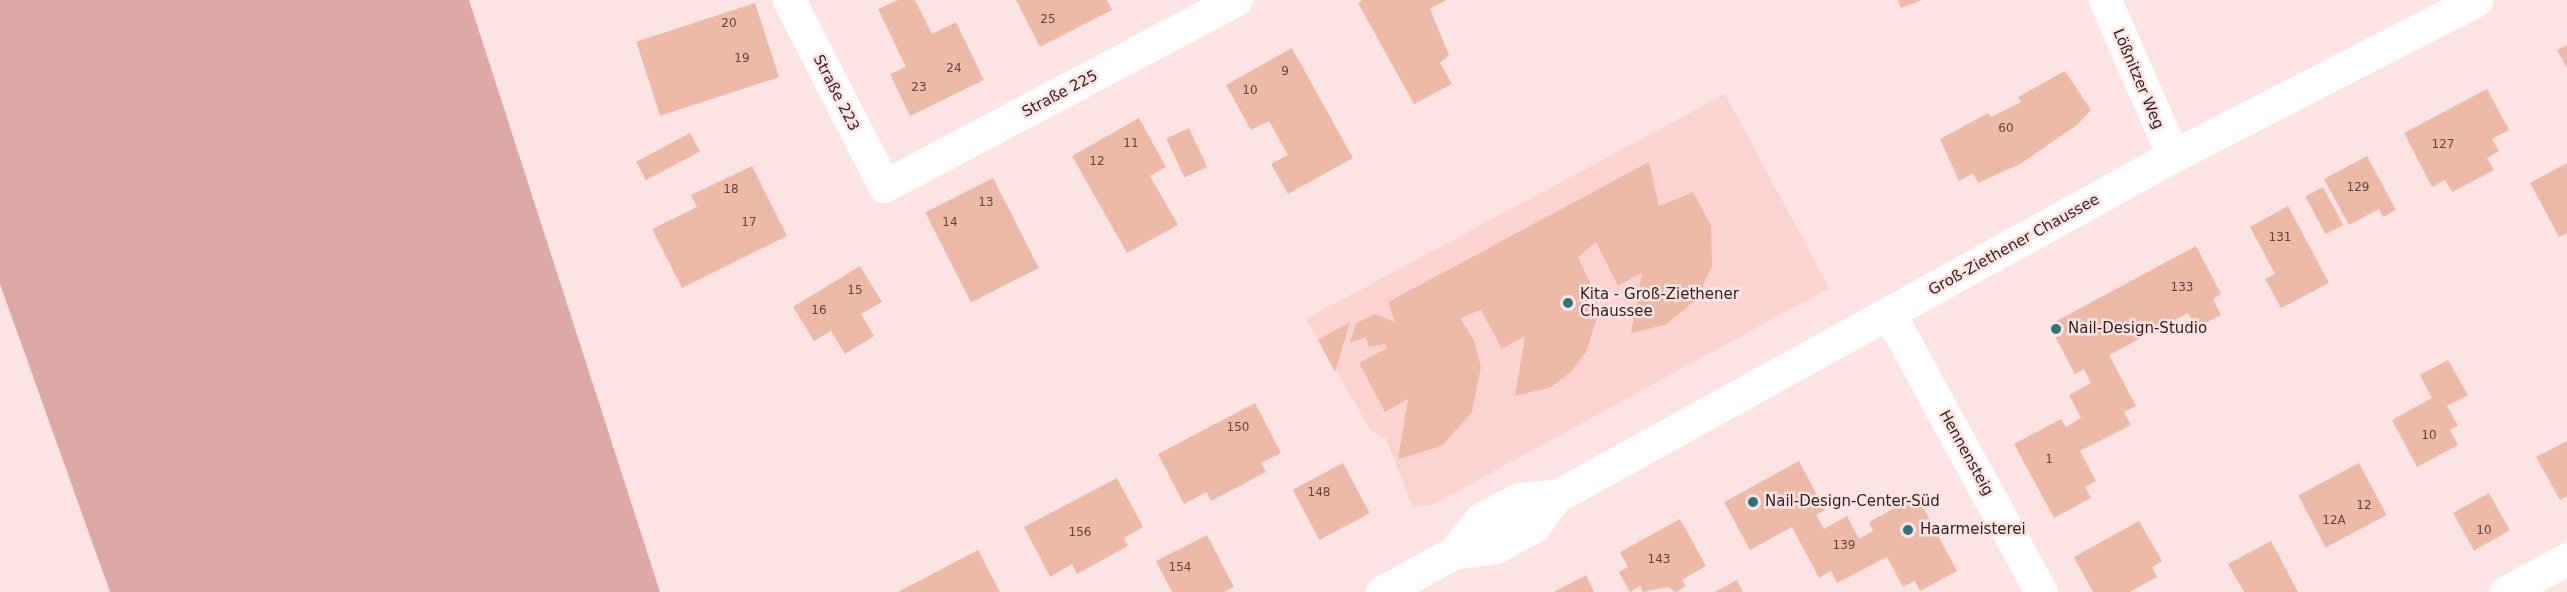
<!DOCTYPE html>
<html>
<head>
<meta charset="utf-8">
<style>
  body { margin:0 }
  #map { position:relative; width:2567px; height:592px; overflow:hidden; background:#fbe4e3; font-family:"DejaVu Sans",sans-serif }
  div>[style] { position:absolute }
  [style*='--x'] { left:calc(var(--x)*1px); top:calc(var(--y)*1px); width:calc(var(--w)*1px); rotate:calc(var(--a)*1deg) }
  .built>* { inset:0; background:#fbd4d2 }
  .green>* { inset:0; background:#dca9a7 }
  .building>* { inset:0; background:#edbaa8; transform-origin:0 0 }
  .minor>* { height:33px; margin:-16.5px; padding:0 16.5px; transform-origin:16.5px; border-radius:16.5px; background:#fff }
  .tertiary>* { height:33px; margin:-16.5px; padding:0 16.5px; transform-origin:16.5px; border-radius:16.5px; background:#fff }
  .dots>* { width:16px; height:16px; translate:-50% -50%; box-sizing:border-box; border:3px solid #fbe4e3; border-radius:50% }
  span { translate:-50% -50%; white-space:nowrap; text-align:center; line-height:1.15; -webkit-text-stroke:5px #fbe4e3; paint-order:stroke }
  .number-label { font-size:12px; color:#614540 }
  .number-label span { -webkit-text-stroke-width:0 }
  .street-label { font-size:15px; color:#321e1d }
  .poi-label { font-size:15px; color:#321e1d }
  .left { translate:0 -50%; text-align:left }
</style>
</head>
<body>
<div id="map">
  <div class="built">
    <div style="clip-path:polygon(1725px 94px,1829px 288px,1432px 505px,1412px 506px,1386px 439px,1371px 431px,1306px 319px)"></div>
  </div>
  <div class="green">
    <div style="clip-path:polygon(0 0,469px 0,660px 592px,110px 592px,0 284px)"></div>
  </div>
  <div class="building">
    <div style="clip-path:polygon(898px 0,915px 0,932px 34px,956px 22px,984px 80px,910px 116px,890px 74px,906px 67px,878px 9px)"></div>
    <div style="clip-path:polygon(1016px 0,1107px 0,1112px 10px,1040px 47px)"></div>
    <div style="clip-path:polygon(1362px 0,1446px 0,1430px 9px,1449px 55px,1440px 63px,1452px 84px,1414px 104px,1358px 3px)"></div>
    <div style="clip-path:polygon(1898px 0,1922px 0,1901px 8px)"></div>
    <div style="left:755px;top:3px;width:78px;height:125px;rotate:72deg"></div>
    <div style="clip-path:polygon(2567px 45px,2567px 68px,2557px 50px)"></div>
    <div style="clip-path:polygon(1292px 48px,1353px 158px,1288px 194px,1271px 164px,1288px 155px,1269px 121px,1251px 130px,1226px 85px)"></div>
    <div style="clip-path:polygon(2065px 71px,2091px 110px,2077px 125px,2020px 164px,1978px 183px,1973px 173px,1959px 181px,1940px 139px,1988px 113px,1991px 117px,2021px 102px,2018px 97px)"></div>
    <div style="clip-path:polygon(2487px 89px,2509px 130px,2492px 139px,2499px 151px,2487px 158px,2494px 170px,2452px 192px,2445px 180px,2432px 187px,2404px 133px)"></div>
    <div style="clip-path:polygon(1139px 118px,1166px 167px,1150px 176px,1178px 225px,1127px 253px,1072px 156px)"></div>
    <div style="left:1189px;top:128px;width:43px;height:25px;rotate:65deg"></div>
    <div style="left:690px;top:133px;width:21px;height:61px;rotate:62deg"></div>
    <div style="clip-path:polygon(2367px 156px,2396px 210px,2383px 217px,2379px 209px,2349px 225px,2324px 179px)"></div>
    <div style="clip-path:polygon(1649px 162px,1659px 206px,1693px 192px,1711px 225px,1712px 266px,1696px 300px,1665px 325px,1631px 333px,1642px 273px,1618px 286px,1596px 242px,1578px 257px,1596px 295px,1597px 318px,1586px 352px,1571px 372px,1551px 387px,1515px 396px,1525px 336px,1502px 349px,1481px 310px,1460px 318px,1474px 340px,1481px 367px,1472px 412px,1442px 446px,1398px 459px,1408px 399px,1385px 412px,1359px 363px,1387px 348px,1385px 344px,1369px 347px,1366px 337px,1350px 343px,1356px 323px,1375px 314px,1395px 322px,1388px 302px)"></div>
    <div style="clip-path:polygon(2567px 163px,2567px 233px,2559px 237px,2530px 183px)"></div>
    <div style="clip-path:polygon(752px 166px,787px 236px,682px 288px,652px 229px,697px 207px,691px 195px)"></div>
    <div style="left:993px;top:178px;width:101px;height:76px;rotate:63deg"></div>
    <div style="left:2323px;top:187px;width:43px;height:20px;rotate:62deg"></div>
    <div style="clip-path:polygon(2288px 206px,2329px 283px,2281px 308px,2265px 279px,2275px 274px,2250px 227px)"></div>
    <div style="clip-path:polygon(2196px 246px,2221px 294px,2213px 299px,2221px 315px,2196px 328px,2188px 313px,2109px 355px,2136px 406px,2124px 412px,2131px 425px,2080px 451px,2096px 481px,2085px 487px,2091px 498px,2054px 518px,2014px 444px,2061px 419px,2066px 427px,2081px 418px,2069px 395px,2091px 383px,2084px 369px,2075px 374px,2049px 325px)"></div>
    <div style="clip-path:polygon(860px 266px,882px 302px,861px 314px,874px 336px,845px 354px,831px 331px,814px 341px,793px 307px)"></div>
    <div style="clip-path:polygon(1350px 322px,1335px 372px,1318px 340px)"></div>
    <div style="clip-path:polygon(2448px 360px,2468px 395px,2447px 406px,2458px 426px,2450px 430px,2458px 445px,2417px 467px,2392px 420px,2432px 398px,2420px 375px)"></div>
    <div style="clip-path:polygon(1255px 403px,1281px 453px,1261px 463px,1266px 472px,1211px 501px,1207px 492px,1184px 504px,1158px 454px)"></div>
    <div style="clip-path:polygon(2567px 441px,2567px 496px,2560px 500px,2536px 457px)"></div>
    <div style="clip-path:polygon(1799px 461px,1825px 510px,1816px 515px,1824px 529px,1847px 516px,1859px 539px,1873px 531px,1869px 522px,1917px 496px,1957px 571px,1920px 591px,1915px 581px,1903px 587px,1887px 557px,1837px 583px,1831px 571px,1819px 578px,1792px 527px,1750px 550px,1724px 502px)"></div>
    <div style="left:1343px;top:463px;width:57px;height:57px;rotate:62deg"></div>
    <div style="left:2359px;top:463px;width:59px;height:69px;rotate:62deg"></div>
    <div style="clip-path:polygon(1117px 478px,1143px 527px,1124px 538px,1128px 546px,1077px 574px,1072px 564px,1050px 577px,1024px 527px)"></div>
    <div style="left:2489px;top:493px;width:43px;height:41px;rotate:61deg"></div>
    <div style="clip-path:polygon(1680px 519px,1706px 566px,1682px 580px,1686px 586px,1676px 592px,1668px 587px,1643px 592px,1640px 586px,1630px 592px,1619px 572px,1628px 567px,1620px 552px)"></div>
    <div style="clip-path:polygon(2139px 521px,2162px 561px,2152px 567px,2157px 577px,2129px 592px,2093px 592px,2074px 557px)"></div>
    <div style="clip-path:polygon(1207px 535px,1234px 587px,1224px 592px,1172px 592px,1156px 561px)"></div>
    <div style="clip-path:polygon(2271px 541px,2298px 592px,2244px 592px,2228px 564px)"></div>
    <div style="clip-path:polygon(978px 550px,1000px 592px,898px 592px)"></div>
    <div style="clip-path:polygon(1586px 575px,1594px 592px,1554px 592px)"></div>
    <div style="clip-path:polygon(1737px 580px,1743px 592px,1715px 592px)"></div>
  </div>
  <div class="minor">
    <div style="--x:789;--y:0;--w:209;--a:62.9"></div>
    <div style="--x:884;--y:186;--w:398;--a:-27.9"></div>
    <div style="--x:2105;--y:0;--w:170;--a:66.4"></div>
    <div style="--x:1890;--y:315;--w:315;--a:61.4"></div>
    <div style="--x:2506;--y:592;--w:69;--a:-28.4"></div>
  </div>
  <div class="tertiary">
    <div style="--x:1453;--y:553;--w:44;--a:-50.5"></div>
    <div style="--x:1481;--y:519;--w:43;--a:-27.8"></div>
    <div style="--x:1519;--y:499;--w:38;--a:-5"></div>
    <div style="--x:1382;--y:592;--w:81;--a:-28.8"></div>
    <div style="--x:1453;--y:553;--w:43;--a:-7.9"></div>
    <div style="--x:1496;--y:547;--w:22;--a:-30"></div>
    <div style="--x:1515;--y:536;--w:21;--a:-28"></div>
    <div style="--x:1534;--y:526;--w:38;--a:-53"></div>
    <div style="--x:1557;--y:496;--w:704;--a:-28.9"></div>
    <div style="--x:2173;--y:156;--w:341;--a:-27.2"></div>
  </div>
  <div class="dots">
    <div style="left:1568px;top:303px;background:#2c767b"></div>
    <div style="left:2056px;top:329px;background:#2c767b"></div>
    <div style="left:1753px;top:502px;background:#2c767b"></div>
    <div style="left:1908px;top:530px;background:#2c767b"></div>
  </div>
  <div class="number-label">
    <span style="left:1048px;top:20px">25</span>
    <span style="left:729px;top:24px">20</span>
    <span style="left:742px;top:59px">19</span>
    <span style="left:954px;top:69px">24</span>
    <span style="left:1285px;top:72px">9</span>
    <span style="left:919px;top:88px">23</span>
    <span style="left:1250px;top:91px">10</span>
    <span style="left:2006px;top:129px">60</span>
    <span style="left:1131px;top:144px">11</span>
    <span style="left:2443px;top:145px">127</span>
    <span style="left:1097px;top:162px">12</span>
    <span style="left:2358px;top:188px">129</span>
    <span style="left:731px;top:190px">18</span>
    <span style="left:986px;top:203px">13</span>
    <span style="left:749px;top:223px">17</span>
    <span style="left:950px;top:223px">14</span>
    <span style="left:2280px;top:238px">131</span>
    <span style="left:2182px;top:288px">133</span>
    <span style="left:855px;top:291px">15</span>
    <span style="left:819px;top:311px">16</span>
    <span style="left:1238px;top:428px">150</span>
    <span style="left:2429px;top:436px">10</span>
    <span style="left:2049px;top:460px">1</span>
    <span style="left:1319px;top:493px">148</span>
    <span style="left:2364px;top:506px">12</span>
    <span style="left:2334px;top:521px">12A</span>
    <span style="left:2484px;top:531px">10</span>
    <span style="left:1080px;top:533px">156</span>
    <span style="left:1844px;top:546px">139</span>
    <span style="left:1659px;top:560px">143</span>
    <span style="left:1180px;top:568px">154</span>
  </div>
  <div class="street-label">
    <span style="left:2138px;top:79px;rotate:67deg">Lößnitzer Weg</span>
    <span style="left:836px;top:93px;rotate:63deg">Straße 223</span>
    <span style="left:1060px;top:94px;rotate:-28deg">Straße 225</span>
    <span style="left:2014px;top:245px;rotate:-29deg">Groß-Ziethener Chaussee</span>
    <span style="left:1966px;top:453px;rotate:61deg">Hennensteig</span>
  </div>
  <div class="poi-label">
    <span class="left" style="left:1580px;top:303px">Kita - Groß-Ziethener<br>Chaussee</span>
    <span class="left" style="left:2068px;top:329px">Nail-Design-Studio</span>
    <span class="left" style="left:1765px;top:502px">Nail-Design-Center-Süd</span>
    <span class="left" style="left:1920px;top:530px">Haarmeisterei</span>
  </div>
</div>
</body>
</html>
